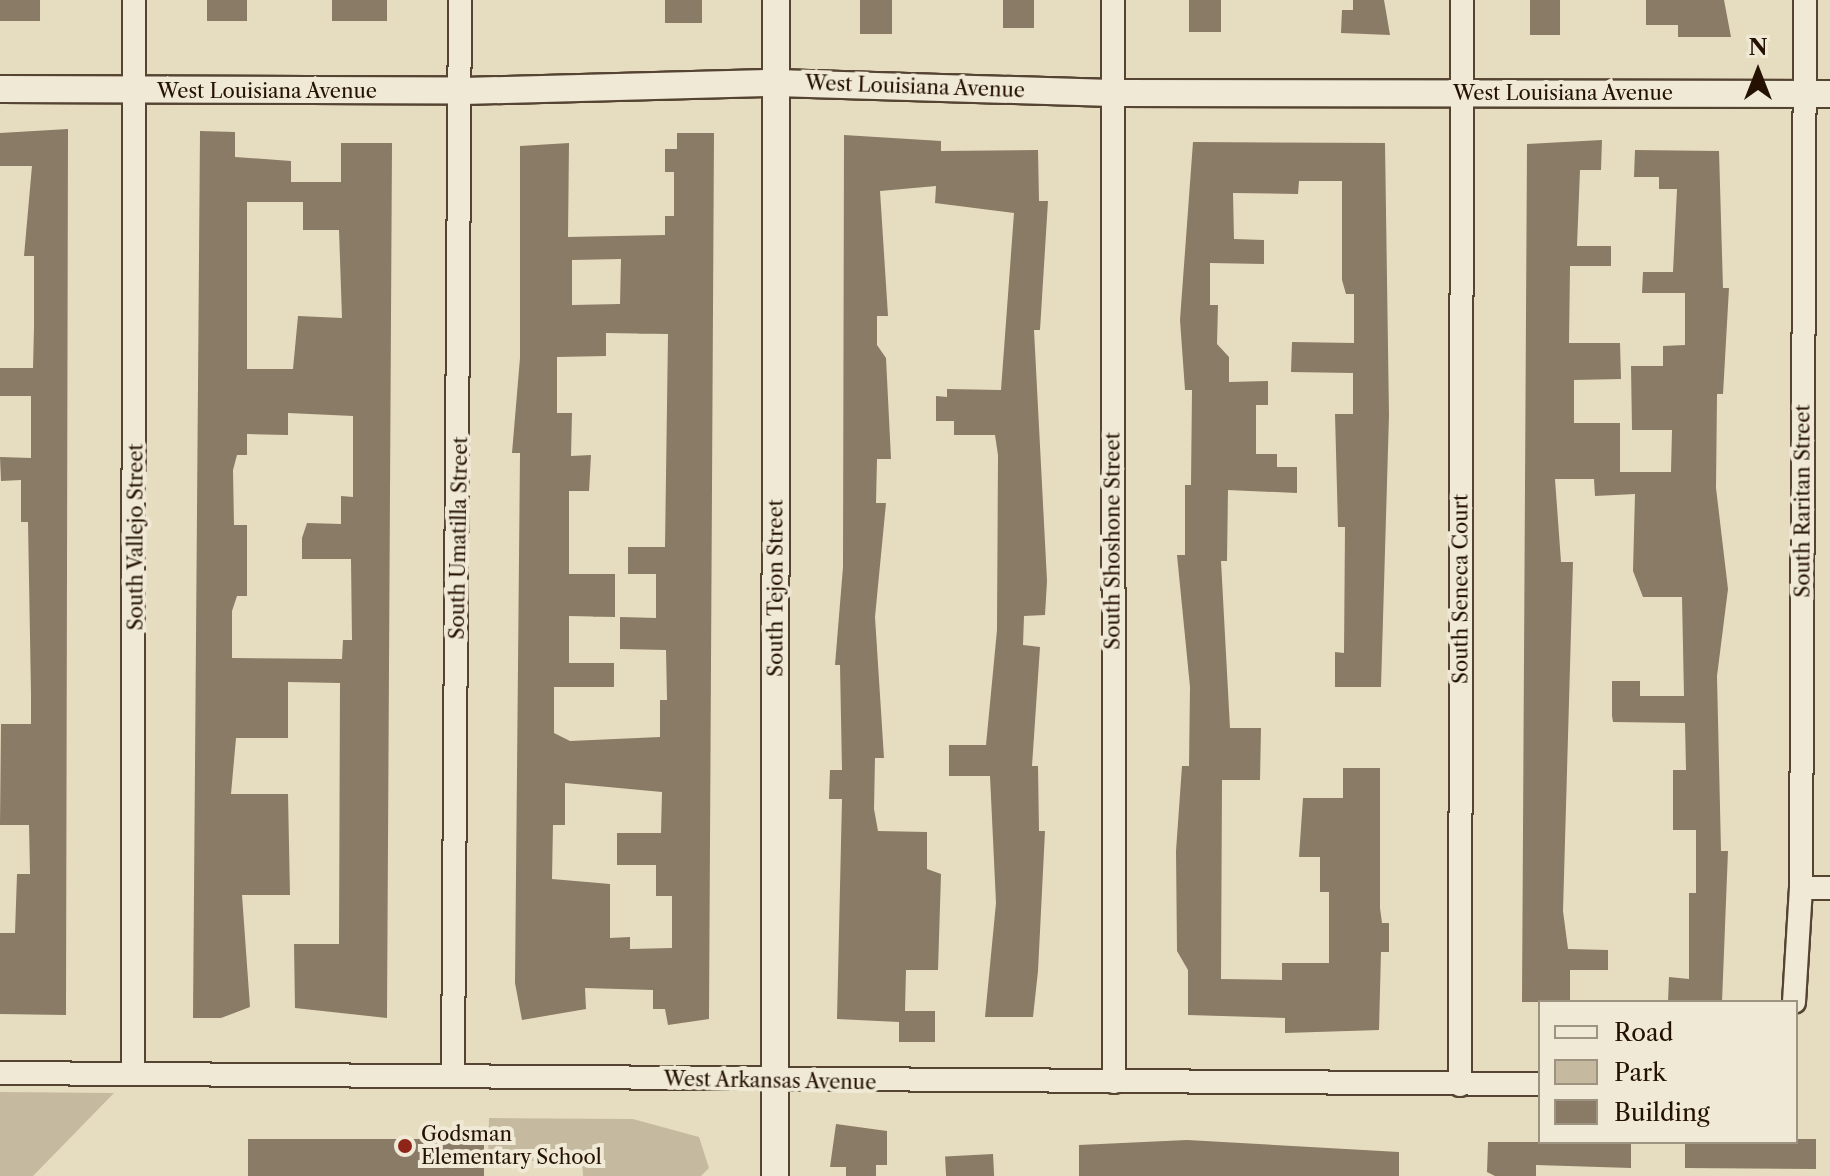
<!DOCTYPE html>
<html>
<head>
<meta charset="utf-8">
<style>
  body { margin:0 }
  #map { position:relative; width:1830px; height:1176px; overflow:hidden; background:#e6ddc0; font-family:"Libre Caslon Text",serif }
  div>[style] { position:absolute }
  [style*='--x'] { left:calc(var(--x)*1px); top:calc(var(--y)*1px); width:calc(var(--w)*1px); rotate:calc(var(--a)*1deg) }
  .green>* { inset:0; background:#c5baa0 }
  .building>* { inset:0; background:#897b65; transform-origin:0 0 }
  .roads { filter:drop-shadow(2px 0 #554432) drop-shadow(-2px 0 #554432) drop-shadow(0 2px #554432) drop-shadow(0 -2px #554432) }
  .minor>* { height:22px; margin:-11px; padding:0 11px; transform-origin:11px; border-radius:11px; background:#efe9d6 }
  .tertiary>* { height:26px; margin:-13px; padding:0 13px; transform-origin:13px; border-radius:13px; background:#efe9d6 }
  .dots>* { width:22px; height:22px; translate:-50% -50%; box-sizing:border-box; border:4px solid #efe9d6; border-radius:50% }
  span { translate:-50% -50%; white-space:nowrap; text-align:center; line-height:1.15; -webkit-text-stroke:8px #efe9d6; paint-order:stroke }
  .street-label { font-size:20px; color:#251102 }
  .poi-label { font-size:20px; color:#251102 }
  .left { translate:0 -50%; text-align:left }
  .legend { position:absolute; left:1538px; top:1000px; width:260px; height:144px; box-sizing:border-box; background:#efe9d6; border:2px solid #9e9381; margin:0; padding:10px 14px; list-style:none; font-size:24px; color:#251102 }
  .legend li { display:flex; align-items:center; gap:16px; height:40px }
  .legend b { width:40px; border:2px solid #9e9381 }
  .north { position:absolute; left:1718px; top:32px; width:80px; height:80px; -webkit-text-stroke:6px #efe9d6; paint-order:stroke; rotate:0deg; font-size:22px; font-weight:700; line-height:32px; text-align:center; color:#251102 }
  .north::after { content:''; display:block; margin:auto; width:28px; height:36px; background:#251102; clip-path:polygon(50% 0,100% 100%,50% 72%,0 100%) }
</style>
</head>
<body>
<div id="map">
  <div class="green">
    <div style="clip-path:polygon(0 1092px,114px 1093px,33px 1176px,0 1176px)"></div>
    <div style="clip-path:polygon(489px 1118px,633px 1119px,699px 1137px,709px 1168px,701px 1176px,583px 1176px,582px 1161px,488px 1161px)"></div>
  </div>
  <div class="building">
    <div style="left:0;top:0;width:40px;height:21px"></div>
    <div style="left:207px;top:0;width:40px;height:21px"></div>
    <div style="left:332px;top:0;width:55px;height:21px"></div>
    <div style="left:665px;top:0;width:37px;height:23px"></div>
    <div style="left:860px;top:0;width:32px;height:34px"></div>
    <div style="left:1003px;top:0;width:31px;height:28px"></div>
    <div style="left:1189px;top:0;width:32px;height:32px"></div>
    <div style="clip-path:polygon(1353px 0,1384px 0,1390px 35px,1341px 33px,1342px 10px,1353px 10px)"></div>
    <div style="left:1530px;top:0;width:30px;height:35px"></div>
    <div style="clip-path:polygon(1646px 0,1724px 0,1731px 37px,1678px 37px,1678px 25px,1646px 25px)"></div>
    <div style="clip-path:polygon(68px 129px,66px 1015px,0 1014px,0 933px,15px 933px,17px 874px,30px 874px,29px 825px,0 825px,1px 724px,31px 724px,31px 694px,28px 522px,21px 522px,21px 480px,1px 481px,0 457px,31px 458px,31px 396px,0 396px,0 368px,33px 368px,34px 327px,34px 256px,24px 256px,32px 166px,0 166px,0 133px)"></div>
    <div style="clip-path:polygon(evenodd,200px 131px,235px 132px,235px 157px,291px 161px,291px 182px,341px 182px,341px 143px,392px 143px,387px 1018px,295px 1008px,294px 944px,339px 944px,340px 683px,288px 682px,288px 738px,236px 738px,231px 794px,288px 794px,290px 895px,242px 895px,250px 1007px,221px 1018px,193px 1018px,200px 131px,247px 202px,303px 202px,303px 230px,339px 230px,342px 318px,298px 316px,293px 369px,247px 369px,247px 202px,200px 131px,288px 413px,353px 416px,353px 497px,341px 496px,341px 524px,307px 523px,302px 538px,302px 559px,351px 559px,352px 640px,343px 640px,342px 659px,232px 658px,232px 611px,237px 596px,247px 596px,247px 525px,234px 525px,233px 470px,237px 455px,247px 455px,247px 434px,288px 435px,288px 413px)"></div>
    <div style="clip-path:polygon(evenodd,677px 133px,714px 133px,709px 1019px,668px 1025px,665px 1009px,653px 1009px,653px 990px,585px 988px,586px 1009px,522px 1020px,515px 983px,520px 453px,512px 453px,520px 358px,520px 146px,569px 143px,568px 237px,665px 235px,665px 216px,674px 216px,674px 172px,665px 172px,665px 149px,677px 149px,677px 133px,621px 259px,620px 304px,572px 305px,572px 260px,621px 259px,677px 133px,606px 333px,668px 334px,665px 547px,628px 547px,628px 574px,656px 574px,656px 618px,620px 617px,620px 649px,666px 650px,667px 700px,660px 700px,660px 737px,570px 741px,554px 733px,554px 687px,614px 687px,614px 663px,569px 663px,569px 616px,615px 617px,615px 574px,569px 574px,569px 491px,589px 491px,591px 455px,571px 456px,572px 413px,557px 413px,557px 357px,606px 356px,606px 333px,677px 133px,565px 783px,662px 792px,661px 833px,617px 833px,617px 865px,656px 865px,656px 896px,672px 896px,672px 948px,630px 949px,630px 937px,610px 938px,610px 884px,552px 879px,553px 825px,565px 825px,565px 783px)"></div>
    <div style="clip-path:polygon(844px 135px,941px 141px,941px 151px,1038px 150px,1039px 201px,1048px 201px,1040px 330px,1034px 330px,1047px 581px,1045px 615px,1024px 616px,1023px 645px,1040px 647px,1032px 766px,1038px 766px,1039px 831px,1045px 831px,1038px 971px,1033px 1017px,985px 1017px,996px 903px,990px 776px,949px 776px,949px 745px,986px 745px,997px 630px,998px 455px,995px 435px,954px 435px,954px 421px,936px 421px,936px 396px,947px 397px,947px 389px,1001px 390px,1014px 213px,935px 203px,936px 186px,880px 191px,888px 316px,877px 316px,877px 345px,886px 358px,891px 459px,877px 459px,876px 503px,886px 503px,875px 617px,884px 758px,875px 758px,874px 809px,878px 831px,927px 832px,927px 869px,941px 874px,938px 970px,906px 970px,905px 1011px,935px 1011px,935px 1042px,899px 1042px,899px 1022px,837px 1019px,842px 799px,829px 799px,830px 770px,842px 770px,840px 665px,835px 665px,843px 567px)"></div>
    <div style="clip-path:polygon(1602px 140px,1601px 170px,1580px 170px,1577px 246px,1611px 246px,1611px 266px,1570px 266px,1569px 343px,1620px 343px,1621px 379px,1574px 380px,1574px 423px,1620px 423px,1620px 472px,1671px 472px,1672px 430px,1632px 430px,1631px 366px,1663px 366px,1663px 346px,1685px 345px,1685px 293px,1642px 293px,1643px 272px,1673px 272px,1677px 189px,1659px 189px,1659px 177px,1634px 177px,1635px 150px,1719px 151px,1723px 288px,1729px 288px,1723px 394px,1717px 394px,1716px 488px,1728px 589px,1717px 676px,1721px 851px,1728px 851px,1722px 1002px,1668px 1002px,1669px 977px,1689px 979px,1689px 893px,1696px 893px,1696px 830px,1673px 830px,1673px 770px,1686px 770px,1685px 723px,1613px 722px,1612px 716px,1612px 681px,1640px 681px,1640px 696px,1684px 696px,1682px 597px,1643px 597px,1633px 571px,1635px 494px,1595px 496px,1594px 479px,1555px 479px,1561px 562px,1573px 562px,1563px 911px,1568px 949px,1608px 950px,1608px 970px,1570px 970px,1570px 1002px,1522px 1002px,1527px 144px)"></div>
    <div style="clip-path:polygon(1193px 142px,1385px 143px,1389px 415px,1381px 687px,1335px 687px,1335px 652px,1344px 653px,1345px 527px,1338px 527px,1335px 414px,1353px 414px,1353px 373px,1291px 372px,1292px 342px,1354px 343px,1354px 294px,1346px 294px,1342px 280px,1342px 181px,1299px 181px,1298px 194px,1233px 193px,1234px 239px,1264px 240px,1264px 264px,1210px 263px,1210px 305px,1218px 305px,1217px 344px,1229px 357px,1229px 382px,1268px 381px,1268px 405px,1256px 405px,1256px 454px,1277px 454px,1277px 467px,1297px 467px,1297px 493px,1228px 490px,1227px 561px,1221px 561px,1230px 728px,1261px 728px,1260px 780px,1222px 780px,1221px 979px,1282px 980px,1282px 963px,1329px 963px,1329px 892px,1320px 892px,1320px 857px,1299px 857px,1303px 798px,1343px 798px,1343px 768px,1380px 768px,1380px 908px,1382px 923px,1389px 923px,1389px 952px,1381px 952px,1379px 1030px,1285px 1033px,1285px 1018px,1188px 1015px,1188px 970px,1177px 951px,1176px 851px,1182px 766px,1189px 766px,1190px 687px,1177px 555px,1185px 555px,1185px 485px,1191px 485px,1192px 390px,1185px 390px,1180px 320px)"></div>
    <div style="clip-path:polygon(836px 1124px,887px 1131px,887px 1165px,876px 1165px,876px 1176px,846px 1176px,846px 1167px,830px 1167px)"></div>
    <div style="left:248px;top:1139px;width:236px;height:37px"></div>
    <div style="clip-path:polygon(1796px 1139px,1816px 1139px,1816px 1169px,1685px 1168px,1685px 1142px)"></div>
    <div style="clip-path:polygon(1187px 1140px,1399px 1152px,1399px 1176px,1079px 1176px,1079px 1145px)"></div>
    <div style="clip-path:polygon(1488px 1142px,1631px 1142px,1631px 1168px,1536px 1165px,1536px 1176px,1495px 1176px,1487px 1172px)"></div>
    <div style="left:993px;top:1154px;width:22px;height:48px;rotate:87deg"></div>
  </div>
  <div class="roads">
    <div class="minor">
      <div style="--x:1113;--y:0;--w:1082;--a:89.95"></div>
      <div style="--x:1801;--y:888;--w:29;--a:0"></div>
      <div style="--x:1794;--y:1002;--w:114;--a:-86.5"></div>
      <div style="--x:1801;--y:888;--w:888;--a:-89.74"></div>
      <div style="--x:0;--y:1073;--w:1540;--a:0.41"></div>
      <div style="--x:133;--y:1073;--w:1073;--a:-89.95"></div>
      <div style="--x:453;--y:1076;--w:1076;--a:-89.63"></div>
      <div style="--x:1460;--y:1085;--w:1085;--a:-89.89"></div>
    </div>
    <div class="tertiary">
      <div style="--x:0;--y:89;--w:464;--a:0.2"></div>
      <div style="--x:464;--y:91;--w:312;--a:-1.5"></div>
      <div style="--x:776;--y:83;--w:336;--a:1.7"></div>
      <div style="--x:1112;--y:93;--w:718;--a:0.08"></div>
      <div style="--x:775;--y:1176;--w:1176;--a:-89.95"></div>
    </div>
  </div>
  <div class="dots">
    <div style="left:405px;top:1146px;background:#8f2418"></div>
  </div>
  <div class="street-label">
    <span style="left:915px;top:87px;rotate:2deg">West Louisiana Avenue</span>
    <span style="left:267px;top:91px">West Louisiana Avenue</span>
    <span style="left:1563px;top:93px">West Louisiana Avenue</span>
    <span style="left:1803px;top:501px;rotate:-90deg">South Raritan Street</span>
    <span style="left:136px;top:537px;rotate:-90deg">South Vallejo Street</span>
    <span style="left:459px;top:538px;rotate:-89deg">South Umatilla Street</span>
    <span style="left:1113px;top:541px;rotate:-90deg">South Shoshone Street</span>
    <span style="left:776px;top:588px;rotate:-90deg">South Tejon Street</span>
    <span style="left:1461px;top:589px;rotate:-90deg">South Seneca Court</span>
    <span style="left:770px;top:1081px;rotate:1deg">West Arkansas Avenue</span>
  </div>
  <div class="poi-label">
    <span class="left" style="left:421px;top:1146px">Godsman<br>Elementary School</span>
  </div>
  <ul class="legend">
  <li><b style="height:10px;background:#efe9d6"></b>Road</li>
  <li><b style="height:22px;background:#c5baa0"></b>Park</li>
  <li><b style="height:22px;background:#897b65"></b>Building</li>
  </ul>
  <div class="north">N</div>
</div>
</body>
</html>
